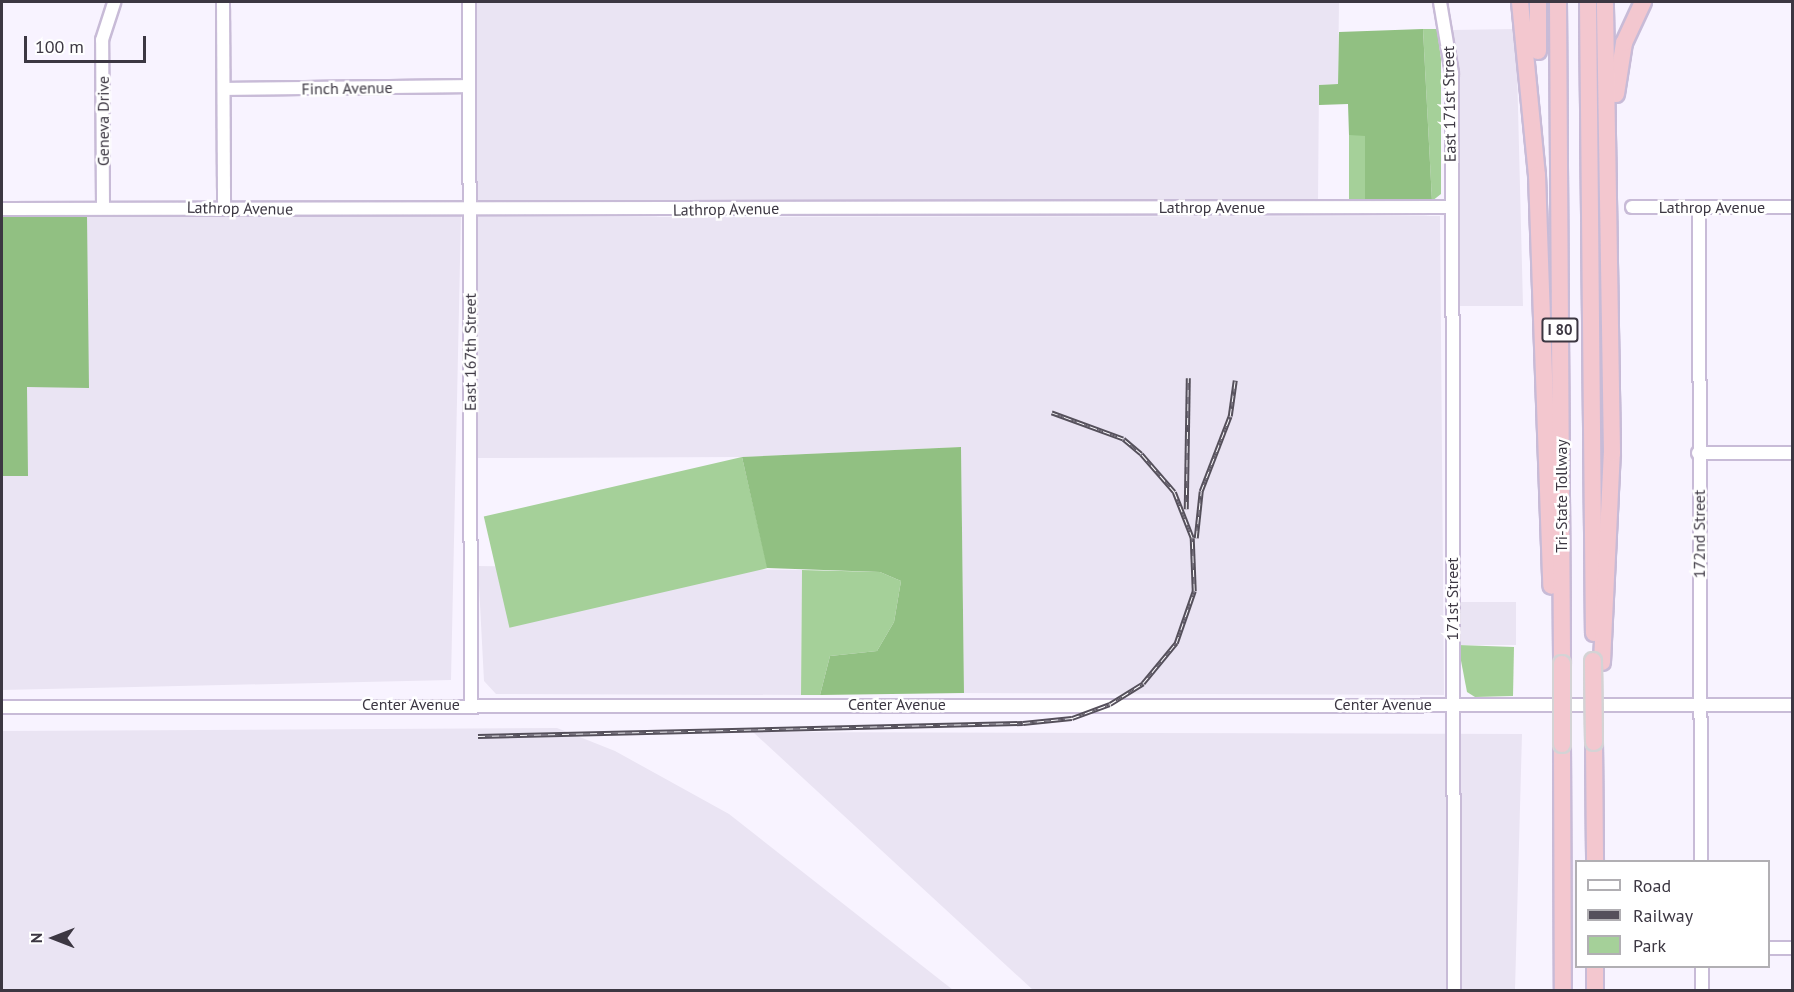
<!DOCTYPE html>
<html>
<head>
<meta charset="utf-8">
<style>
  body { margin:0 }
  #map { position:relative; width:1794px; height:992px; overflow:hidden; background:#f8f3ff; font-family:"PT Sans",sans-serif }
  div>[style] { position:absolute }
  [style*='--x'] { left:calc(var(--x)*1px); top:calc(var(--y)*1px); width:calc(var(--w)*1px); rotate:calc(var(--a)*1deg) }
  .built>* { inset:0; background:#eae4f3; transform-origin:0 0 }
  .green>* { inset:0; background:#a5d099; transform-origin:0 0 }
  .forest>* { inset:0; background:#91c082 }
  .roads { filter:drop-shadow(2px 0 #c8bbd7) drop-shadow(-2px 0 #c8bbd7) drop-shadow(0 2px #c8bbd7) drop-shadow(0 -2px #c8bbd7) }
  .minor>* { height:12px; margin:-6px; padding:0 6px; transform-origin:6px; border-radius:6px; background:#fff }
  .highway>* { height:16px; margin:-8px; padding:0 8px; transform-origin:8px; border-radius:8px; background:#f3c7cf }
  .rail>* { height:4.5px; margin-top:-2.25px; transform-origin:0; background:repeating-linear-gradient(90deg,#fff 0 7px,#55505b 0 14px); box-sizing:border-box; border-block:2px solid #55505b }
  .bridges { filter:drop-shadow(2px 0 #d4d3d5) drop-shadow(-2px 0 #d4d3d5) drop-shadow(0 2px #d4d3d5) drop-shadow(0 -2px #d4d3d5) }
  .highway-bridge>* { height:16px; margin:-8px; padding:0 8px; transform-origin:8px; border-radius:8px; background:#f3c7cf }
  span { translate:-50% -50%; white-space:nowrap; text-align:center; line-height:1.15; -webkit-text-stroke:5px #fff; paint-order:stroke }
  .shield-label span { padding:2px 4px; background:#fff; border:2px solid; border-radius:4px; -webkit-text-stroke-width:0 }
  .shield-label { font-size:15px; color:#3c3742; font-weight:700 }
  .street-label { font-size:16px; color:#3c3742 }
  .frame { position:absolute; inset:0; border:3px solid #3c3742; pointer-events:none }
  .legend { position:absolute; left:1575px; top:860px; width:195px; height:108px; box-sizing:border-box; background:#fff; border:2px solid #b1afb3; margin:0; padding:8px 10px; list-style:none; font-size:18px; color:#3c3742 }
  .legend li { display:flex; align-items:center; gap:12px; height:30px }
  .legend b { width:30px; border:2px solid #b1afb3 }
  .north { position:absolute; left:24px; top:908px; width:60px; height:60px; -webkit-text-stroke:4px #fff; paint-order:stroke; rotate:270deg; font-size:16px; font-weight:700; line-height:24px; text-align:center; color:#3c3742 }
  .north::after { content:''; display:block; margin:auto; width:21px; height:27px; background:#3c3742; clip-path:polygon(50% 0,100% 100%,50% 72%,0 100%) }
  .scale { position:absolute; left:24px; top:36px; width:122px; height:27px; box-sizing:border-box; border:3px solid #3c3742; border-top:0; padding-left:8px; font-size:18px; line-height:21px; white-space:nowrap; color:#3c3742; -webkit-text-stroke:4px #fff; paint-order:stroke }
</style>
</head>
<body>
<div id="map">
  <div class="built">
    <div style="clip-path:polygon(476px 2px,1339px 2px,1338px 84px,1319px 85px,1318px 201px,477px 205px)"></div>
    <div style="clip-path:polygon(1516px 29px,1523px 306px,1457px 306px,1456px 63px,1451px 30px)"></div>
    <div style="clip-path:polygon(153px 213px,461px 215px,451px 680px,2px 690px,2px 217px)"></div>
    <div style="clip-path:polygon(1440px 216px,1444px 695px,964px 693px,961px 447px,742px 457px,477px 458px,476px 217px)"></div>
    <div style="clip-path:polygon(478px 566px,802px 570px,801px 695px,496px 694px,484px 681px)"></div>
    <div style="left:1458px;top:602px;width:58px;height:43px"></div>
    <div style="clip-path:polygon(557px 728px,615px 751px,729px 814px,953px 990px,2px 990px,2px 731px)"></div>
    <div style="clip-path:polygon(753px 732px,1522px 734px,1515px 990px,1033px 990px)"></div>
  </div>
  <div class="green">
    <div style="clip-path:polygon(1423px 29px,1437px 29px,1441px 59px,1441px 194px,1432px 201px)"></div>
    <div style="left:1365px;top:135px;width:65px;height:16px;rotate:90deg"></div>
    <div style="left:742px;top:457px;width:114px;height:265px;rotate:77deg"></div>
    <div style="clip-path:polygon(802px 570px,880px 572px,901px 581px,894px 622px,877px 651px,830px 656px,820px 695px,801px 695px)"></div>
    <div style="clip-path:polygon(1458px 645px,1514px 647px,1513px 696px,1475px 697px,1467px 692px)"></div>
  </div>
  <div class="forest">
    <div style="clip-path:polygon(1423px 29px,1432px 201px,1365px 200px,1365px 136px,1349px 135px,1348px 104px,1319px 105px,1319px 85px,1338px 84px,1339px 32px)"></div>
    <div style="clip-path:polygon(87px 215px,89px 388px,27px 387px,28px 476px,2px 476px,2px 217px)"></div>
    <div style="clip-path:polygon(961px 447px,964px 693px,820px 695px,830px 656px,877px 651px,894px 622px,901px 581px,880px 572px,767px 568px,742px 457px)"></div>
  </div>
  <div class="roads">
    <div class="minor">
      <div style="--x:223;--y:2;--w:206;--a:89.7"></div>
      <div style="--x:469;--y:2;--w:701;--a:89.84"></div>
      <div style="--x:1440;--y:2;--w:72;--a:80.4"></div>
      <div style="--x:1452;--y:73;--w:917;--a:89.88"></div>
      <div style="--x:225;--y:89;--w:244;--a:-0.7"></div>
      <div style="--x:103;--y:207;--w:167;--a:-90.3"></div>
      <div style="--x:102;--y:40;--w:40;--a:-72"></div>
      <div style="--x:1632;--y:207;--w:160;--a:0"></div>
      <div style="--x:1699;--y:207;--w:655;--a:89.83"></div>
      <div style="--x:2;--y:209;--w:1448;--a:-0.08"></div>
      <div style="--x:1698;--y:453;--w:94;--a:0"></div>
      <div style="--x:2;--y:707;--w:1790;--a:-0.06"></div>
      <div style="--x:1768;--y:948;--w:24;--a:0"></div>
      <div style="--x:1702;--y:966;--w:24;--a:90"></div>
    </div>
    <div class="highway">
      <div style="--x:1520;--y:2;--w:174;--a:84.4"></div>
      <div style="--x:1537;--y:175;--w:411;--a:88"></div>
      <div style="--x:1538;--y:2;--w:49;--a:90"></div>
      <div style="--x:1558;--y:2;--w:662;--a:89.65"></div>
      <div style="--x:1588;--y:2;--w:631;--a:89.46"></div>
      <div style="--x:1616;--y:94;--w:52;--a:-81.1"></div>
      <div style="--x:1624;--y:43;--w:45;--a:-65.1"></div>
      <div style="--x:1602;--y:662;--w:209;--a:-87.3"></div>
      <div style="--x:1612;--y:453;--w:451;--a:-90.9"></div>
      <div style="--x:1594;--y:742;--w:120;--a:89.5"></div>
      <div style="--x:1562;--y:744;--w:246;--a:89.8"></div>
      <div style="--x:1595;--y:966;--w:24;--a:90"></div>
    </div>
  </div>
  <div class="rail">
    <div style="--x:1186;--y:509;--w:131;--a:-89.1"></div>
    <div style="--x:1196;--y:538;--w:47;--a:-83.9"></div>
    <div style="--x:1201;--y:491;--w:80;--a:-68.9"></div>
    <div style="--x:1230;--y:416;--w:36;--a:-82"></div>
    <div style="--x:478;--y:736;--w:545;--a:-1.37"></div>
    <div style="--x:1023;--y:723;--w:49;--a:-5.8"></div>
    <div style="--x:1072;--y:718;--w:40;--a:-20.2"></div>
    <div style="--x:1110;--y:704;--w:39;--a:-32"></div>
    <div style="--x:1143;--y:683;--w:52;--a:-50.5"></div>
    <div style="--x:1176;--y:643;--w:55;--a:-70.9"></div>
    <div style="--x:1194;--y:591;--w:53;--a:-92.2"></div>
    <div style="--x:1192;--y:538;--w:49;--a:-111.4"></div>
    <div style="--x:1174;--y:492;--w:50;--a:-131"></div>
    <div style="--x:1141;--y:454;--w:23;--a:-140"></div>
    <div style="--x:1123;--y:439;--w:76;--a:-159.9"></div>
  </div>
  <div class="bridges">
    <div class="highway-bridge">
      <div style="--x:1593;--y:661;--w:81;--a:89.3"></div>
      <div style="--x:1562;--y:664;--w:80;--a:90"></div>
    </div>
  </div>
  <div class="shield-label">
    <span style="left:1560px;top:330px">I 80</span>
  </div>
  <div class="street-label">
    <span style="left:347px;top:88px;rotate:-1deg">Finch Avenue</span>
    <span style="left:1449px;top:104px;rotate:-91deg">East 171st Street</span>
    <span style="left:103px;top:121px;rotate:-90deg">Geneva Drive</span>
    <span style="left:1212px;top:207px">Lathrop Avenue</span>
    <span style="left:1712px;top:207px">Lathrop Avenue</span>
    <span style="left:240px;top:208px;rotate:1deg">Lathrop Avenue</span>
    <span style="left:726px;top:209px;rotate:-1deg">Lathrop Avenue</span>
    <span style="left:470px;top:352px;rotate:-90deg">East 167th Street</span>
    <span style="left:1561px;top:496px;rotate:-90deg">Tri-State Tollway</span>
    <span style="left:1699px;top:534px;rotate:-90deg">172nd Street</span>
    <span style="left:1452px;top:599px;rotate:-90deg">171st Street</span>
    <span style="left:411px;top:704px">Center Avenue</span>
    <span style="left:897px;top:704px">Center Avenue</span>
    <span style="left:1383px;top:704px">Center Avenue</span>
  </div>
  <div class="frame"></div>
  <ul class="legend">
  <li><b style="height:8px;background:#fff"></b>Road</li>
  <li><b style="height:8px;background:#55505b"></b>Railway</li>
  <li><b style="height:16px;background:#a5d099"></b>Park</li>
  </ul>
  <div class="north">N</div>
  <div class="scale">100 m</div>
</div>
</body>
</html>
